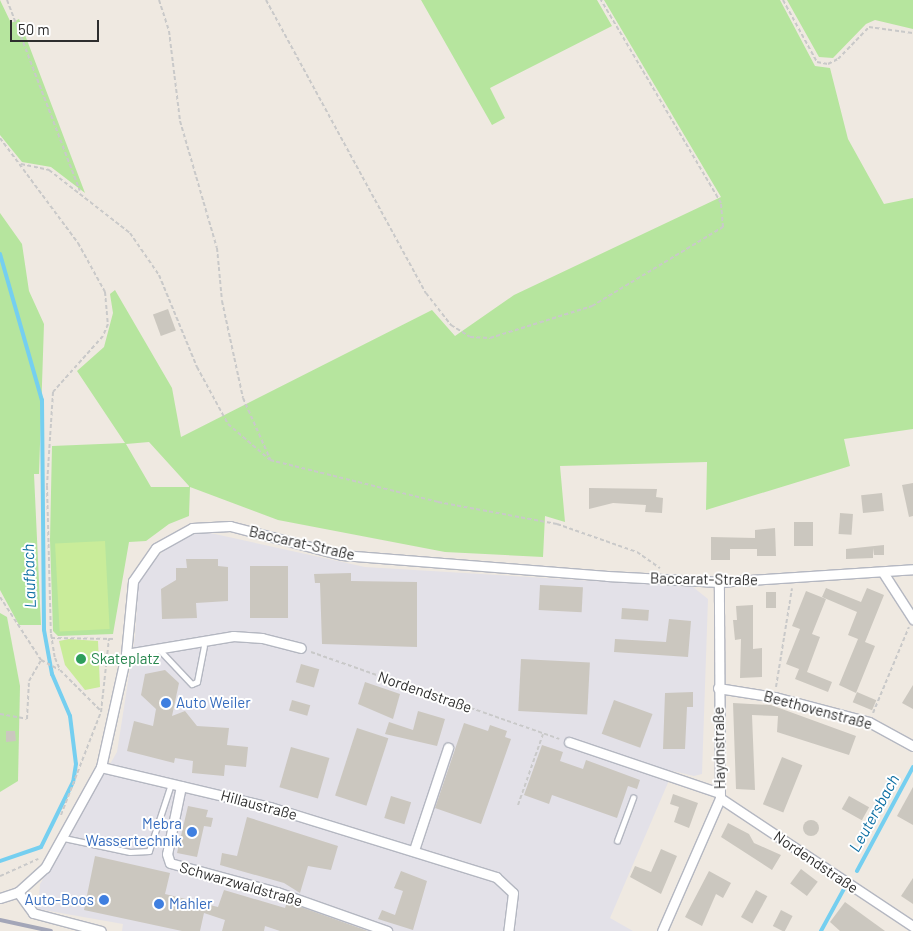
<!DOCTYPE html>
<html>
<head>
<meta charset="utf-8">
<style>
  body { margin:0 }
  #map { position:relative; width:913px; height:931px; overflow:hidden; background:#efe9e1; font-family:Barlow,sans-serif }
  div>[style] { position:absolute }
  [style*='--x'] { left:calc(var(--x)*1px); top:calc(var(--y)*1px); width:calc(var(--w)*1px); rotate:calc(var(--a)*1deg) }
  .industrial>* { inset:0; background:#e3e1e8 }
  .green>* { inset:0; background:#b6e59e }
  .pitch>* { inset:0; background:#c9ec9a; transform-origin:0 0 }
  .stream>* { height:4px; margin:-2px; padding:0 2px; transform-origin:2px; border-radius:2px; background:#75cff0 }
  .building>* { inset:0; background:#cbc7bf; transform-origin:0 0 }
  .round { border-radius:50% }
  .path>* { height:2px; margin-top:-1px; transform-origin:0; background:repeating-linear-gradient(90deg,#c9c9c9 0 4px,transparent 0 6.5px) }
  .roads { filter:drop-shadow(1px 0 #b4b7c1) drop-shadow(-1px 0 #b4b7c1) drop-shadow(0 1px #b4b7c1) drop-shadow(0 -1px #b4b7c1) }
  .service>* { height:4.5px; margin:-2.25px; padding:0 2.25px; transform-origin:2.25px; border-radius:2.25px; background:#fff }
  .minor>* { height:9px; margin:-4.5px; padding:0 4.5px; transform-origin:4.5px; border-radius:4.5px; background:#fff }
  .rail>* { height:4px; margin:-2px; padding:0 2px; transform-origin:2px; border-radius:2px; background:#a3a6b8 }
  .dots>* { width:14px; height:14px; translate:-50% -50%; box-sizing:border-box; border:2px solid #fff; border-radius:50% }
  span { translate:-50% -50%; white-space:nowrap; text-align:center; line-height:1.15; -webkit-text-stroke:4px #fff; paint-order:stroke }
  .street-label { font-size:15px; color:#2e2e2e }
  .leisure-label { font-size:15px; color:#27864d }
  .left { translate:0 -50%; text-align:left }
  .shop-label { font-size:15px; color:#366cbe }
  .right { translate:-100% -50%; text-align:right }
  .water-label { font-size:16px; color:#0d6fa3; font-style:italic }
  .scale { position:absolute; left:10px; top:20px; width:89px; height:22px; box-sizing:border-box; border:2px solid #2e2e2e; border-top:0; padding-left:6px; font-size:15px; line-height:18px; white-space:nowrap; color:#2e2e2e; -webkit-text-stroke:4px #fff; paint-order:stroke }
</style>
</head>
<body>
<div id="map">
  <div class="industrial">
    <div style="clip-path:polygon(201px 531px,365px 567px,693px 587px,708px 599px,702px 774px,694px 776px,673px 771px,610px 918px,633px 931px,122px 931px,123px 924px,38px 909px,40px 884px,117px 752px,135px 637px,139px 577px,168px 546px)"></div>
  </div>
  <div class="green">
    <div style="clip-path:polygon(0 0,11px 23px,19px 19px,85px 193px,51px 167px,22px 162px,0 135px)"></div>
    <div style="clip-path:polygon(421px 0,597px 0,612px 26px,490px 88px,505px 118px,492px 125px)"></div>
    <div style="clip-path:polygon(evenodd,604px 0,780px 0,815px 66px,830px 68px,848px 139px,884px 204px,913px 198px,913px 429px,844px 439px,850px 466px,706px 510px,707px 462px,560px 466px,565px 522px,545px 516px,543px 557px,445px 552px,278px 520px,190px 487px,189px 516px,169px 524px,146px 541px,129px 542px,113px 634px,58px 636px,53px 631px,50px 540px,52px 446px,125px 443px,77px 371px,104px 347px,113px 313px,110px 294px,115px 290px,172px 388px,181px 437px,432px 310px,455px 336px,514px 295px,721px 197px,604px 0,149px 442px,189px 486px,189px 487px,151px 487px,126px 444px,149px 442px)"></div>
    <div style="clip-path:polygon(787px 0,913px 0,913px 29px,875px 20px,866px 24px,833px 58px,819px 57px)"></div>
    <div style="clip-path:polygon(0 213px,22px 244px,29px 291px,44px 324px,39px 474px,34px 474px,41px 625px,19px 625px,0 590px)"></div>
    <div style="clip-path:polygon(0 613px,7px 617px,20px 686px,18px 781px,0 792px)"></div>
  </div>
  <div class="pitch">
    <div style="left:105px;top:541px;width:88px;height:50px;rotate:87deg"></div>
    <div style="clip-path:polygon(69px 639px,98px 641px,100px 687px,85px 690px,65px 665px,59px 641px)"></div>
  </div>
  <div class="stream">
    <div style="--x:0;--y:254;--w:152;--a:74"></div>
    <div style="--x:42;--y:400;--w:230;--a:89.5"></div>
    <div style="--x:44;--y:630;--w:45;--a:79.7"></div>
    <div style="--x:52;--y:674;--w:46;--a:66.8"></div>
    <div style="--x:70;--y:716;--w:48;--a:82.9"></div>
    <div style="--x:76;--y:764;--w:18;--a:99"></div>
    <div style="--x:73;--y:782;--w:72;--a:116.2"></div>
    <div style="--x:41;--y:847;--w:43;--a:161.1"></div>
    <div style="--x:857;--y:871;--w:118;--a:-61.7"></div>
    <div style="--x:821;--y:931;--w:50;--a:-61.4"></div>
  </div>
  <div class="building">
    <div style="left:168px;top:309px;width:23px;height:16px;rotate:70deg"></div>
    <div style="clip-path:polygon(913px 483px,913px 516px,909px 517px,902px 485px)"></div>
    <div style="clip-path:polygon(589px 488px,657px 489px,656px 497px,663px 498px,662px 513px,645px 512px,646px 505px,613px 503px,589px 509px)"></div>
    <div style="left:882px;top:493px;width:18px;height:21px;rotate:84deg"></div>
    <div style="left:840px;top:513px;width:13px;height:21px;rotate:4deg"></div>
    <div style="left:794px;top:522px;width:19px;height:24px"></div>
    <div style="clip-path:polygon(775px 528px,776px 556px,757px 556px,757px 549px,730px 549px,730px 560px,711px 560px,711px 537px,755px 538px,755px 530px)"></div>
    <div style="clip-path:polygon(884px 545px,884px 555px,874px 555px,873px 548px,873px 558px,846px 559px,846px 549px)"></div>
    <div style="clip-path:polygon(186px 559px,218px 559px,218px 566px,228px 567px,228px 601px,196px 603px,197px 618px,162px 619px,161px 589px,176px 580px,176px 568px,187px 568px)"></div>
    <div style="left:250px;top:566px;width:38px;height:52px"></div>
    <div style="clip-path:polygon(351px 573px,351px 581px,417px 582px,417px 647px,322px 644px,320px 583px,315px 583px,314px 574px)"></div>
    <div style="left:540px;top:585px;width:43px;height:25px;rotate:3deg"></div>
    <div style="clip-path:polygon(826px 588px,861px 602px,867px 588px,884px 595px,865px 642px,875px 646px,856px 693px,839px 685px,858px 639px,848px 635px,857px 612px,822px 597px)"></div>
    <div style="clip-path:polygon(806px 591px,826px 599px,812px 634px,820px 637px,807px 672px,832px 682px,828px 692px,795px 679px,799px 669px,786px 664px,800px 629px,792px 626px)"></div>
    <div style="left:766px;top:592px;width:10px;height:16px"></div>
    <div style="clip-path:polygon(753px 605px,753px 649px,762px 648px,762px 677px,740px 678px,741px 639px,735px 640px,733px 620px,737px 620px,736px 606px)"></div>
    <div style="left:622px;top:608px;width:27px;height:11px;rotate:4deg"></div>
    <div style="clip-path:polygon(669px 619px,691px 621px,688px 657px,614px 652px,615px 639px,666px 642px)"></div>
    <div style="left:521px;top:659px;width:69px;height:52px;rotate:3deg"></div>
    <div style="left:301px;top:664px;width:19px;height:19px;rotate:16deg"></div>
    <div style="clip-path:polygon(165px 670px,179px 683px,172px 716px,185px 711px,197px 726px,229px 728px,227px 745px,248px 747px,246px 767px,225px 765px,224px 776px,192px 773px,193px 761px,175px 758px,174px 763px,127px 751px,134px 721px,153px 726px,156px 709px,141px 695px,145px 674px)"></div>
    <div style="clip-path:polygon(365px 682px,400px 694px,393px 719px,358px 704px)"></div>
    <div style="clip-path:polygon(913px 685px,913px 709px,902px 703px)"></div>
    <div style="clip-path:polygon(693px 692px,693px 707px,687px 707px,685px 749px,663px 749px,665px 693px)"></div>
    <div style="left:857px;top:692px;width:21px;height:11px;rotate:23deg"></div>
    <div style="left:292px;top:700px;width:19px;height:11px;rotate:16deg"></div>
    <div style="left:614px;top:700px;width:41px;height:36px;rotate:20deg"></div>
    <div style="clip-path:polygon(733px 703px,771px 705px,856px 736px,849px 755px,777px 732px,778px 716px,752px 715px,755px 790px,736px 789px)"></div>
    <div style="clip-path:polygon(418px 711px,445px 719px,437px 746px,385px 734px,389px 722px,413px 730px)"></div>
    <div style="clip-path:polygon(464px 723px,488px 731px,490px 725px,507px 731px,505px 737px,511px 739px,481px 824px,435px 808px)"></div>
    <div style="left:357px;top:728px;width:33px;height:71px;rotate:18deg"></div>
    <div style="clip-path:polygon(6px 731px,15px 731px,16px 741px,6px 742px)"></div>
    <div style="clip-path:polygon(542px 745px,563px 752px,560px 761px,583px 769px,586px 760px,640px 780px,637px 789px,628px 786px,617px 818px,552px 795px,549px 804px,524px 795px)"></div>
    <div style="left:291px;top:747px;width:40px;height:42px;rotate:16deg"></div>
    <div style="left:782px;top:757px;width:22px;height:51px;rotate:22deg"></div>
    <div style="clip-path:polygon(913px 787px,913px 825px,897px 816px)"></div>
    <div style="clip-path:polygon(673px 794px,698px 803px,689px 828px,674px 822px,679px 807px,670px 804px)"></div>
    <div style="left:391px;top:796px;width:21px;height:23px;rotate:17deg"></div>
    <div style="left:849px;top:796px;width:23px;height:15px;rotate:29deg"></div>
    <div style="clip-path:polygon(188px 806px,208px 810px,206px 817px,213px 818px,211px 827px,204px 826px,197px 857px,177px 853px)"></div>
    <div style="clip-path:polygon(247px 817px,338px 846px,331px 870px,308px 866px,300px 893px,284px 883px,220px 865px,222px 853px,237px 856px)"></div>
    <div class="round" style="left:803px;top:820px;width:16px;height:16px"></div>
    <div style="clip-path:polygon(728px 823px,749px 834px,754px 843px,781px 855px,772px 870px,721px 837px)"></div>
    <div style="clip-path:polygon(661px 849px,677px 856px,661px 894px,630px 877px,635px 866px,651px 872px)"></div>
    <div style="clip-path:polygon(95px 856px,170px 873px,165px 894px,218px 907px,224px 890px,285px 908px,287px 902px,368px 931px,280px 931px,265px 926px,264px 931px,222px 931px,225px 920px,204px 913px,200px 931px,182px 931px,84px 910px)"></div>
    <div style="left:801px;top:869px;width:21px;height:18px;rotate:37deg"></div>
    <div style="clip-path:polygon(401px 871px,427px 881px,413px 930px,378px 919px,382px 910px,395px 915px,403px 891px,394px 888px)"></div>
    <div style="clip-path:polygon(709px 871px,731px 883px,723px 898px,716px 894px,702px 926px,685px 917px)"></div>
    <div style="clip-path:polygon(913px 878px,913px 904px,901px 896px)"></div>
    <div style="left:756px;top:890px;width:13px;height:31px;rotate:29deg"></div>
    <div style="clip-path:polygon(845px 902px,885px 931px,840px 931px,830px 922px)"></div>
    <div style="left:781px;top:910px;width:13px;height:18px;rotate:27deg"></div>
  </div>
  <div class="path">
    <div style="--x:7;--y:0;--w:204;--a:69.1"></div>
    <div style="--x:159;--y:0;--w:33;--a:72"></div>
    <div style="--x:169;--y:31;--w:91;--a:83"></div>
    <div style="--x:180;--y:121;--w:132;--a:73.8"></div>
    <div style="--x:217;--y:248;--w:53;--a:84.6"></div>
    <div style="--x:222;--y:301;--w:99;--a:77.8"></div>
    <div style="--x:243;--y:398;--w:67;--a:66.1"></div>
    <div style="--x:266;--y:0;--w:334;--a:61.4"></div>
    <div style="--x:426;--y:293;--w:41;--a:52"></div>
    <div style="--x:451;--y:325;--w:22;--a:32"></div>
    <div style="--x:470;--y:337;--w:20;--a:3"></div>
    <div style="--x:490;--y:338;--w:107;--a:-17.4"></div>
    <div style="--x:592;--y:306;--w:153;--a:-31.1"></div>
    <div style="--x:723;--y:227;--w:24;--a:-95"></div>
    <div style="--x:721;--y:203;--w:236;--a:-120.6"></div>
    <div style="--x:783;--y:0;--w:71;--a:61.3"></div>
    <div style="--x:817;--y:62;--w:11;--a:10"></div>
    <div style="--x:828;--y:64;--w:11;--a:-27"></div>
    <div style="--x:838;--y:59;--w:45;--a:-45.9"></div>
    <div style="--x:869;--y:27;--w:44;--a:7.8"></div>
    <div style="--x:0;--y:138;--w:131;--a:53.4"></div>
    <div style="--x:78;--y:243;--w:56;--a:61.1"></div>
    <div style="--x:105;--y:292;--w:32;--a:85"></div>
    <div style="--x:108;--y:324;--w:13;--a:113"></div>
    <div style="--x:103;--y:336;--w:75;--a:131.8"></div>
    <div style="--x:53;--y:392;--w:94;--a:93.7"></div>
    <div style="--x:47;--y:486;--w:148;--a:88.5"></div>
    <div style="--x:51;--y:634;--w:24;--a:81"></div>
    <div style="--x:55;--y:658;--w:13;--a:67"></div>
    <div style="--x:60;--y:670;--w:59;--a:45"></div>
    <div style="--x:21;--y:164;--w:29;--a:12"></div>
    <div style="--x:49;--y:170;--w:103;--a:37.9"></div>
    <div style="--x:130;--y:233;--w:51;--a:55.4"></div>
    <div style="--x:159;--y:275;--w:100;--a:67.6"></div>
    <div style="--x:197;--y:367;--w:65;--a:61.5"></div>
    <div style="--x:228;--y:424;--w:55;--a:40.6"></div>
    <div style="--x:270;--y:460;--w:173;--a:14"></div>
    <div style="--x:438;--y:502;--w:121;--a:10.5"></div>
    <div style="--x:557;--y:524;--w:85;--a:19.3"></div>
    <div style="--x:637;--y:552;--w:28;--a:35"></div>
    <div style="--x:0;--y:597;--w:75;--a:56.9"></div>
    <div style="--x:41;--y:660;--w:21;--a:28"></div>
    <div style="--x:51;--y:638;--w:65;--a:0.9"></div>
    <div style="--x:311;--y:652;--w:263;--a:19.3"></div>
    <div style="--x:776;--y:687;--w:100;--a:-80.8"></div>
    <div style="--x:873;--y:713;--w:93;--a:-67.3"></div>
    <div style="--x:0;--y:714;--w:27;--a:10"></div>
    <div style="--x:27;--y:719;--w:38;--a:-87"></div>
    <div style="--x:29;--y:681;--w:24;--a:-60"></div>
    <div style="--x:518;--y:805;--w:75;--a:-70.6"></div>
    <div style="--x:61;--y:815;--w:110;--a:-68.8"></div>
    <div style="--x:101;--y:712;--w:74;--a:-83.8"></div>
    <div style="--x:0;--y:876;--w:42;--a:-24.1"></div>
  </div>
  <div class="roads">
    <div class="service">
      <div style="--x:159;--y:649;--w:48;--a:46.7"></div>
      <div style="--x:192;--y:684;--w:5;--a:-22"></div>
      <div style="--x:197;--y:682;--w:36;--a:-79"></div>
      <div style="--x:64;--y:838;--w:67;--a:12"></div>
      <div style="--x:130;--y:852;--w:19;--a:-3"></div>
      <div style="--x:149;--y:851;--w:71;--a:-71.8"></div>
      <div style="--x:617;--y:841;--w:46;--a:-69.6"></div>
    </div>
    <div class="minor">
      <div style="--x:884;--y:574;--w:54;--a:57.2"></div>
      <div style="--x:126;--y:654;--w:109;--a:-9.5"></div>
      <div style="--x:233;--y:636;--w:29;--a:4"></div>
      <div style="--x:262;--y:638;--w:40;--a:14.4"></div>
      <div style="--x:718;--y:688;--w:58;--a:9"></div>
      <div style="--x:775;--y:697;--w:97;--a:14.9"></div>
      <div style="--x:869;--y:722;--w:50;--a:28.6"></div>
      <div style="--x:569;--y:742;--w:156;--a:18.7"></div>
      <div style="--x:101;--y:767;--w:174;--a:13.3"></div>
      <div style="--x:270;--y:807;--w:237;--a:17.2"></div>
      <div style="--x:496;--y:877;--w:23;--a:43"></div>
      <div style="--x:513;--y:893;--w:38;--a:97"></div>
      <div style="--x:181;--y:786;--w:69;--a:101.6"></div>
      <div style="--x:167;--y:854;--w:9;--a:72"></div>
      <div style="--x:170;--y:863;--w:111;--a:15.2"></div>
      <div style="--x:277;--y:892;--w:117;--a:19.5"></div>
      <div style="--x:720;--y:798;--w:232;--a:33.6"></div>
      <div style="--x:414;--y:850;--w:108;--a:-71.6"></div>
      <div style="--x:18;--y:892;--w:26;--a:54"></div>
      <div style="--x:33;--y:913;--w:70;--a:14.8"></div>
      <div style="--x:0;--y:898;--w:19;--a:-18"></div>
      <div style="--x:18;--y:892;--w:36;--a:-42"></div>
      <div style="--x:45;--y:868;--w:115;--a:-61"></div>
      <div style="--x:101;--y:767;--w:116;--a:-77.5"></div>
      <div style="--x:126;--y:654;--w:73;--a:-84.5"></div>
      <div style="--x:133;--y:581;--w:40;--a:-55.1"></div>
      <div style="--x:156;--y:548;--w:41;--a:-29.1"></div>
      <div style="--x:192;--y:528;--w:38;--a:-3"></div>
      <div style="--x:230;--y:526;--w:116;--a:14.5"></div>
      <div style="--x:342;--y:555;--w:266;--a:4.5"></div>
      <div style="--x:607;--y:576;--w:112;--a:3.1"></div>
      <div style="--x:719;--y:582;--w:194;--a:-3.8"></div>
      <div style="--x:662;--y:931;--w:145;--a:-66.4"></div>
      <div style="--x:720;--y:798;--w:216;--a:-90.3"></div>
    </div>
  </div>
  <div class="rail">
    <div style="--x:0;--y:920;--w:52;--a:12.2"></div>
  </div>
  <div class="dots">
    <div style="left:81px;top:659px;background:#2e9e5b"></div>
    <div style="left:166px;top:703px;background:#3f7fe0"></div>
    <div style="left:192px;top:832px;background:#3f7fe0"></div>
    <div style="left:104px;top:900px;background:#3f7fe0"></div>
    <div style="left:159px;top:904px;background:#3f7fe0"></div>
  </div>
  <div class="street-label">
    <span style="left:302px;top:543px;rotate:13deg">Baccarat-Straße</span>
    <span style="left:704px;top:579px;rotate:1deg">Baccarat-Straße</span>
    <span style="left:425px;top:692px;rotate:19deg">Nordendstraße</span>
    <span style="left:818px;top:710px;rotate:15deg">Beethovenstraße</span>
    <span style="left:719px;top:748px;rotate:-91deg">Haydnstraße</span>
    <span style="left:259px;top:805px;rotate:15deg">Hillaustraße</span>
    <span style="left:816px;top:862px;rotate:34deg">Nordendstraße</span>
    <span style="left:241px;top:884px;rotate:16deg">Schwarzwaldstraße</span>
  </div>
  <div class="leisure-label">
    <span class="left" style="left:91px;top:659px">Skateplatz</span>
  </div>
  <div class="shop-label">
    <span class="left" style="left:176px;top:703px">Auto Weiler</span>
    <span class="right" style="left:182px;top:832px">Mebra<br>Wassertechnik</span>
    <span class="right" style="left:94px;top:900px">Auto-Boos</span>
    <span class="left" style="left:169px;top:904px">Mahler</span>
  </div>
  <div class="water-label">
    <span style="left:29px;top:576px;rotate:-92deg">Laufbach</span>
    <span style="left:874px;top:813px;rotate:-61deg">Leutersbach</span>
  </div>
  <div class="scale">50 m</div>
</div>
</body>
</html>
